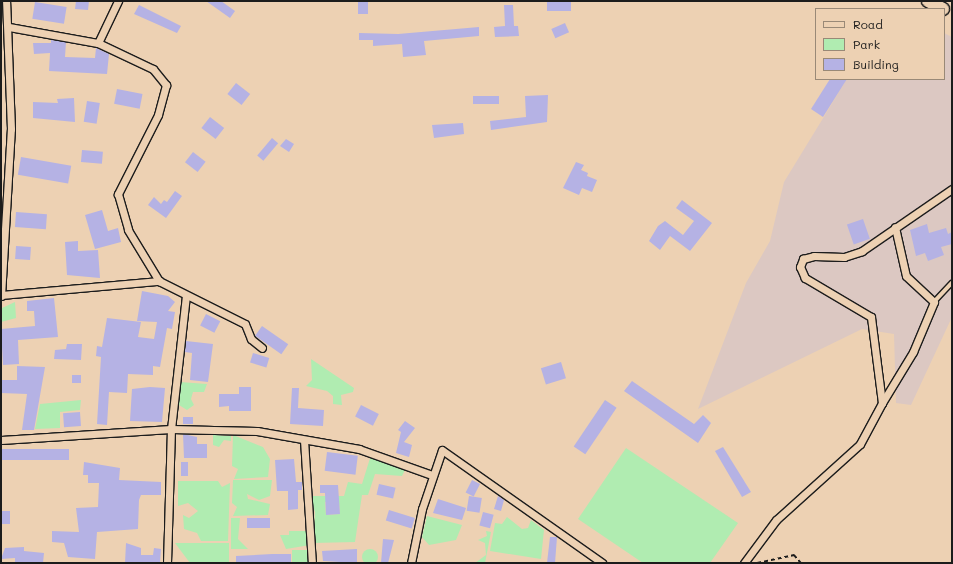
<!DOCTYPE html>
<html>
<head>
<meta charset="utf-8">
<style>
  body { margin:0 }
  #map { position:relative; width:953px; height:564px; overflow:hidden; background:#edd1b3; font-family:Mali,sans-serif }
  div>[style] { position:absolute }
  [style*='--x'] { left:calc(var(--x)*1px); top:calc(var(--y)*1px); width:calc(var(--w)*1px); rotate:calc(var(--a)*1deg) }
  .built>* { inset:0; background:#dcc8c2 }
  .green>* { inset:0; background:#b0ecb1; transform-origin:0 0 }
  .round { border-radius:50% }
  .building>* { inset:0; background:#b5b2e4; transform-origin:0 0 }
  .path>* { height:1.5px; margin-top:-0.75px; transform-origin:0; background:repeating-linear-gradient(90deg,#1c1c1c 0 4px,transparent 0 7px) }
  .roads { filter:drop-shadow(1px 0 #1c1c1c) drop-shadow(-1px 0 #1c1c1c) drop-shadow(0 1px #1c1c1c) drop-shadow(0 -1px #1c1c1c) }
  .service>* { height:3.5px; margin:-1.75px; padding:0 1.75px; transform-origin:1.75px; border-radius:1.75px; background:#edd1b3 }
  .minor>* { height:7px; margin:-3.5px; padding:0 3.5px; transform-origin:3.5px; border-radius:3.5px; background:#edd1b3 }
  .trunk>* { height:12px; margin:-6px; padding:0 6px; transform-origin:6px; border-radius:6px; background:#edd1b3 }
  span { translate:-50% -50%; white-space:nowrap; text-align:center; line-height:1.15; -webkit-text-stroke:4px #edd1b3; paint-order:stroke }
  .frame { position:absolute; inset:0; border:2px solid #1c1c1c; pointer-events:none }
  .legend { position:absolute; left:815px; top:8px; width:130px; height:72px; box-sizing:border-box; background:#edd1b3; border:1px solid #998977; margin:0; padding:5px 7px; list-style:none; font-size:12px; color:#1c1c1c }
  .legend li { display:flex; align-items:center; gap:8px; height:20px }
  .legend b { width:20px; border:1px solid #998977 }
</style>
</head>
<body>
<div id="map">
  <div class="built">
    <div style="clip-path:polygon(944px 33px,952px 37px,952px 317px,911px 405px,896px 403px,894px 334px,862px 329px,698px 409px,746px 283px,770px 241px,784px 182px,847px 79px,944px 79px)"></div>
  </div>
  <div class="green">
    <div style="clip-path:polygon(15px 302px,16px 318px,1px 322px,2px 308px)"></div>
    <div style="clip-path:polygon(311px 359px,354px 388px,353px 392px,341px 395px,342px 405px,333px 404px,333px 396px,327px 391px,306px 386px,312px 380px)"></div>
    <div style="clip-path:polygon(180px 382px,207px 384px,204px 392px,193px 392px,191px 399px,194px 405px,187px 410px,179px 405px)"></div>
    <div style="clip-path:polygon(81px 400px,80px 410px,60px 412px,60px 428px,35px 429px,40px 404px)"></div>
    <div style="clip-path:polygon(213px 435px,231px 436px,231px 441px,224px 440px,219px 447px,213px 445px)"></div>
    <div style="clip-path:polygon(233px 435px,263px 447px,270px 459px,268px 477px,234px 479px,238px 469px,232px 466px)"></div>
    <div style="clip-path:polygon(626px 448px,738px 523px,710px 563px,643px 563px,578px 519px)"></div>
    <div style="clip-path:polygon(evenodd,371px 455px,406px 468px,402px 476px,375px 474px,368px 495px,362px 495px,355px 542px,313px 543px,315px 512px,309px 496px,344px 496px,348px 482px,362px 484px,371px 455px,325px 502px,339px 502px,340px 514px,326px 515px,325px 502px)"></div>
    <div style="clip-path:polygon(233px 480px,272px 480px,270px 496px,259px 500px,247px 494px,248px 499px,270px 504px,268px 515px,233px 516px,237px 507px,232px 503px)"></div>
    <div style="clip-path:polygon(178px 481px,218px 481px,222px 487px,230px 483px,228px 541px,201px 541px,197px 533px,184px 529px,183px 515px,189px 518px,198px 511px,188px 503px,178px 506px)"></div>
    <div style="clip-path:polygon(427px 516px,462px 525px,456px 540px,429px 545px,422px 537px)"></div>
    <div style="clip-path:polygon(507px 517px,522px 529px,528px 528px,531px 520px,544px 530px,541px 559px,490px 551px,495px 523px,502px 524px)"></div>
    <div style="clip-path:polygon(231px 518px,240px 518px,238px 539px,248px 549px,231px 549px)"></div>
    <div style="clip-path:polygon(289px 531px,306px 531px,310px 545px,286px 549px,280px 535px,289px 535px)"></div>
    <div style="clip-path:polygon(486px 531px,491px 532px,485px 563px,475px 563px,486px 555px,485px 543px,478px 540px,487px 536px)"></div>
    <div style="clip-path:polygon(175px 543px,229px 543px,229px 563px,190px 563px)"></div>
    <div class="round" style="left:362px;top:549px;width:16px;height:16px"></div>
    <div style="left:308px;top:550px;width:13px;height:16px;rotate:90deg"></div>
  </div>
  <div class="building">
    <div style="clip-path:polygon(76px 1px,89px 1px,88px 10px,75px 9px)"></div>
    <div style="clip-path:polygon(206px 1px,221px 1px,235px 11px,230px 18px)"></div>
    <div style="left:358px;top:1px;width:10px;height:13px"></div>
    <div style="left:547px;top:1px;width:24px;height:10px"></div>
    <div style="left:35px;top:2px;width:32px;height:17px;rotate:9deg"></div>
    <div style="clip-path:polygon(139px 5px,181px 26px,177px 33px,134px 14px)"></div>
    <div style="clip-path:polygon(504px 5px,513px 5px,514px 26px,518px 26px,519px 36px,495px 37px,494px 27px,505px 26px)"></div>
    <div style="left:565px;top:23px;width:10px;height:15px;rotate:66deg"></div>
    <div style="clip-path:polygon(479px 27px,479px 36px,424px 41px,426px 55px,403px 57px,402px 44px,373px 46px,373px 40px,359px 40px,359px 33px,398px 34px)"></div>
    <div style="clip-path:polygon(51px 40px,66px 42px,65px 57px,95px 58px,96px 48px,109px 54px,107px 74px,49px 71px,50px 53px,34px 54px,33px 43px,51px 43px)"></div>
    <div style="clip-path:polygon(830px 79px,847px 79px,823px 117px,811px 109px)"></div>
    <div style="left:236px;top:83px;width:18px;height:14px;rotate:38deg"></div>
    <div style="left:117px;top:89px;width:26px;height:15px;rotate:11deg"></div>
    <div style="clip-path:polygon(548px 95px,547px 122px,491px 130px,490px 121px,526px 117px,525px 96px)"></div>
    <div style="left:499px;top:96px;width:8px;height:26px;rotate:90deg"></div>
    <div style="clip-path:polygon(74px 98px,75px 122px,33px 118px,33px 102px,58px 103px,57px 99px)"></div>
    <div style="left:87px;top:101px;width:13px;height:21px;rotate:9deg"></div>
    <div style="left:210px;top:117px;width:18px;height:14px;rotate:38deg"></div>
    <div style="clip-path:polygon(463px 123px,464px 134px,434px 138px,432px 125px)"></div>
    <div style="left:272px;top:138px;width:8px;height:23px;rotate:40deg"></div>
    <div style="clip-path:polygon(286px 139px,294px 144px,289px 152px,280px 146px)"></div>
    <div style="left:82px;top:150px;width:21px;height:12px;rotate:5deg"></div>
    <div style="left:193px;top:152px;width:16px;height:13px;rotate:38deg"></div>
    <div style="left:21px;top:157px;width:51px;height:18px;rotate:10deg"></div>
    <div style="clip-path:polygon(576px 162px,584px 165px,581px 170px,588px 173px,587px 176px,597px 180px,592px 192px,582px 188px,579px 195px,563px 188px)"></div>
    <div style="clip-path:polygon(175px 191px,182px 196px,166px 218px,148px 205px,154px 197px,161px 204px,164px 200px,167px 202px)"></div>
    <div style="clip-path:polygon(682px 200px,712px 223px,690px 251px,670px 236px,660px 250px,649px 241px,658px 226px,665px 221px,683px 235px,694px 221px,676px 208px)"></div>
    <div style="clip-path:polygon(102px 210px,108px 231px,118px 228px,121px 242px,95px 249px,85px 215px)"></div>
    <div style="left:16px;top:212px;width:31px;height:15px;rotate:4deg"></div>
    <div style="left:863px;top:219px;width:21px;height:17px;rotate:71deg"></div>
    <div style="clip-path:polygon(927px 224px,929px 233px,946px 228px,948px 234px,952px 232px,952px 244px,941px 247px,944px 255px,928px 261px,925px 253px,916px 256px,910px 230px)"></div>
    <div style="clip-path:polygon(78px 241px,78px 251px,98px 250px,100px 278px,67px 275px,65px 242px)"></div>
    <div style="left:16px;top:246px;width:15px;height:13px;rotate:4deg"></div>
    <div style="clip-path:polygon(142px 291px,168px 296px,175px 302px,168px 311px,175px 312px,172px 329px,167px 328px,160px 367px,153px 366px,153px 375px,128px 374px,127px 393px,109px 392px,107px 425px,97px 424px,101px 357px,96px 356px,97px 346px,102px 347px,107px 318px,141px 322px,138px 337px,154px 339px,157px 322px,137px 321px)"></div>
    <div style="clip-path:polygon(54px 298px,58px 337px,18px 340px,19px 364px,3px 365px,1px 329px,35px 326px,34px 311px,27px 311px,27px 301px)"></div>
    <div style="left:206px;top:314px;width:16px;height:13px;rotate:27deg"></div>
    <div style="left:262px;top:326px;width:32px;height:12px;rotate:35deg"></div>
    <div style="clip-path:polygon(186px 341px,213px 344px,208px 382px,190px 380px,192px 353px,185px 352px)"></div>
    <div style="clip-path:polygon(67px 344px,82px 344px,81px 360px,54px 359px,55px 350px,66px 349px)"></div>
    <div style="left:253px;top:353px;width:17px;height:10px;rotate:17deg"></div>
    <div style="left:561px;top:362px;width:17px;height:21px;rotate:73deg"></div>
    <div style="clip-path:polygon(17px 366px,45px 367px,34px 430px,22px 430px,27px 394px,1px 393px,1px 380px,17px 380px)"></div>
    <div style="left:72px;top:375px;width:9px;height:8px"></div>
    <div style="clip-path:polygon(632px 381px,694px 424px,703px 415px,711px 423px,698px 443px,624px 391px)"></div>
    <div style="clip-path:polygon(150px 387px,165px 388px,162px 422px,130px 421px,132px 389px)"></div>
    <div style="clip-path:polygon(239px 387px,251px 387px,251px 411px,229px 411px,229px 406px,219px 407px,219px 394px,239px 394px)"></div>
    <div style="clip-path:polygon(292px 388px,299px 388px,298px 408px,324px 410px,323px 426px,290px 424px)"></div>
    <div style="left:605px;top:400px;width:14px;height:56px;rotate:34deg"></div>
    <div style="left:361px;top:405px;width:20px;height:13px;rotate:27deg"></div>
    <div style="left:80px;top:412px;width:14px;height:17px;rotate:86deg"></div>
    <div style="left:183px;top:417px;width:10px;height:7px"></div>
    <div style="clip-path:polygon(405px 421px,415px 428px,404px 442px,412px 445px,409px 457px,396px 453px,401px 432px,398px 430px)"></div>
    <div style="clip-path:polygon(183px 434px,197px 437px,197px 444px,207px 444px,207px 458px,184px 458px)"></div>
    <div style="clip-path:polygon(723px 447px,751px 492px,742px 497px,715px 451px)"></div>
    <div style="left:1px;top:449px;width:68px;height:11px"></div>
    <div style="left:327px;top:452px;width:31px;height:19px;rotate:7deg"></div>
    <div style="clip-path:polygon(294px 459px,296px 482px,302px 482px,302px 490px,298px 490px,298px 509px,288px 510px,288px 491px,277px 491px,275px 460px)"></div>
    <div style="clip-path:polygon(84px 462px,120px 468px,119px 480px,161px 482px,161px 495px,141px 495px,139px 500px,138px 529px,97px 532px,95px 559px,68px 557px,64px 543px,52px 542px,52px 531px,79px 532px,76px 508px,98px 507px,99px 483px,88px 483px,88px 475px,83px 475px)"></div>
    <div style="left:181px;top:462px;width:7px;height:14px"></div>
    <div style="left:472px;top:480px;width:9px;height:14px;rotate:27deg"></div>
    <div style="left:379px;top:484px;width:17px;height:11px;rotate:13deg"></div>
    <div style="clip-path:polygon(320px 485px,338px 485px,340px 514px,326px 515px,325px 493px,320px 493px)"></div>
    <div style="left:469px;top:496px;width:13px;height:15px;rotate:9deg"></div>
    <div style="clip-path:polygon(498px 496px,504px 500px,501px 511px,494px 509px)"></div>
    <div style="clip-path:polygon(438px 499px,466px 508px,462px 520px,433px 513px)"></div>
    <div style="left:389px;top:510px;width:27px;height:11px;rotate:17deg"></div>
    <div style="left:1px;top:511px;width:9px;height:13px"></div>
    <div style="left:483px;top:512px;width:11px;height:14px;rotate:15deg"></div>
    <div style="left:247px;top:518px;width:23px;height:10px"></div>
    <div style="clip-path:polygon(550px 537px,557px 537px,555px 563px,547px 563px)"></div>
    <div style="clip-path:polygon(383px 539px,394px 540px,388px 563px,381px 563px)"></div>
    <div style="clip-path:polygon(126px 543px,141px 548px,141px 555px,153px 555px,154px 548px,161px 549px,160px 563px,125px 563px)"></div>
    <div style="clip-path:polygon(24px 547px,24px 551px,44px 553px,43px 563px,15px 563px,15px 558px,1px 559px,5px 548px)"></div>
    <div style="clip-path:polygon(357px 549px,357px 563px,323px 561px,322px 551px)"></div>
    <div style="clip-path:polygon(272px 554px,291px 554px,291px 563px,236px 563px,236px 556px)"></div>
  </div>
  <div class="path">
    <div style="--x:757;--y:563;--w:38;--a:-12"></div>
    <div style="--x:794;--y:555;--w:11;--a:49"></div>
  </div>
  <div class="roads">
    <div class="service">
      <div style="--x:934;--y:302;--w:26;--a:-47"></div>
    </div>
    <div class="minor">
      <div style="--x:9;--y:27;--w:90;--a:10.2"></div>
      <div style="--x:98;--y:43;--w:61;--a:25.3"></div>
      <div style="--x:153;--y:69;--w:21;--a:51"></div>
      <div style="--x:166;--y:85;--w:31;--a:105"></div>
      <div style="--x:158;--y:115;--w:89;--a:116.9"></div>
      <div style="--x:118;--y:194;--w:37;--a:74"></div>
      <div style="--x:128;--y:230;--w:60;--a:58.7"></div>
      <div style="--x:159;--y:281;--w:96;--a:26.6"></div>
      <div style="--x:245;--y:324;--w:16;--a:68"></div>
      <div style="--x:251;--y:339;--w:14;--a:39"></div>
      <div style="--x:98;--y:43;--w:47;--a:-64.5"></div>
      <div style="--x:1;--y:295;--w:159;--a:-5.1"></div>
      <div style="--x:1;--y:296;--w:167;--a:-86.6"></div>
      <div style="--x:11;--y:129;--w:128;--a:-92.2"></div>
      <div style="--x:882;--y:403;--w:60;--a:-58.7"></div>
      <div style="--x:913;--y:352;--w:54;--a:-67.2"></div>
      <div style="--x:934;--y:302;--w:38;--a:-137"></div>
      <div style="--x:906;--y:276;--w:50;--a:-102.7"></div>
      <div style="--x:1;--y:440;--w:170;--a:-3.7"></div>
      <div style="--x:171;--y:429;--w:86;--a:1.3"></div>
      <div style="--x:257;--y:431;--w:104;--a:10"></div>
      <div style="--x:359;--y:449;--w:77;--a:19.6"></div>
      <div style="--x:304;--y:440;--w:123;--a:86.3"></div>
      <div style="--x:167;--y:563;--w:134;--a:-88.3"></div>
      <div style="--x:171;--y:429;--w:134;--a:-83.6"></div>
      <div style="--x:411;--y:563;--w:55;--a:-78.5"></div>
      <div style="--x:422;--y:509;--w:62;--a:-71.3"></div>
      <div style="--x:442;--y:450;--w:196;--a:35.2"></div>
      <div style="--x:744;--y:563;--w:54;--a:-53.3"></div>
      <div style="--x:776;--y:520;--w:113;--a:-42.1"></div>
      <div style="--x:860;--y:444;--w:47;--a:-61.8"></div>
      <div style="--x:882;--y:403;--w:87;--a:-97.3"></div>
      <div style="--x:871;--y:317;--w:77;--a:-149.4"></div>
      <div style="--x:805;--y:278;--w:12;--a:-114"></div>
      <div style="--x:800;--y:267;--w:9;--a:-69"></div>
      <div style="--x:803;--y:259;--w:11;--a:-15"></div>
      <div style="--x:814;--y:256;--w:30;--a:2"></div>
      <div style="--x:844;--y:257;--w:19;--a:-18"></div>
      <div style="--x:862;--y:251;--w:109;--a:-34.6"></div>
    </div>
    <div class="trunk">
      <div style="--x:928;--y:1;--w:17;--a:28"></div>
    </div>
  </div>
  <div class="frame"></div>
  <ul class="legend">
  <li><b style="height:5px;background:#edd1b3"></b>Road</li>
  <li><b style="height:11px;background:#b0ecb1"></b>Park</li>
  <li><b style="height:11px;background:#b5b2e4"></b>Building</li>
  </ul>
</div>
</body>
</html>
